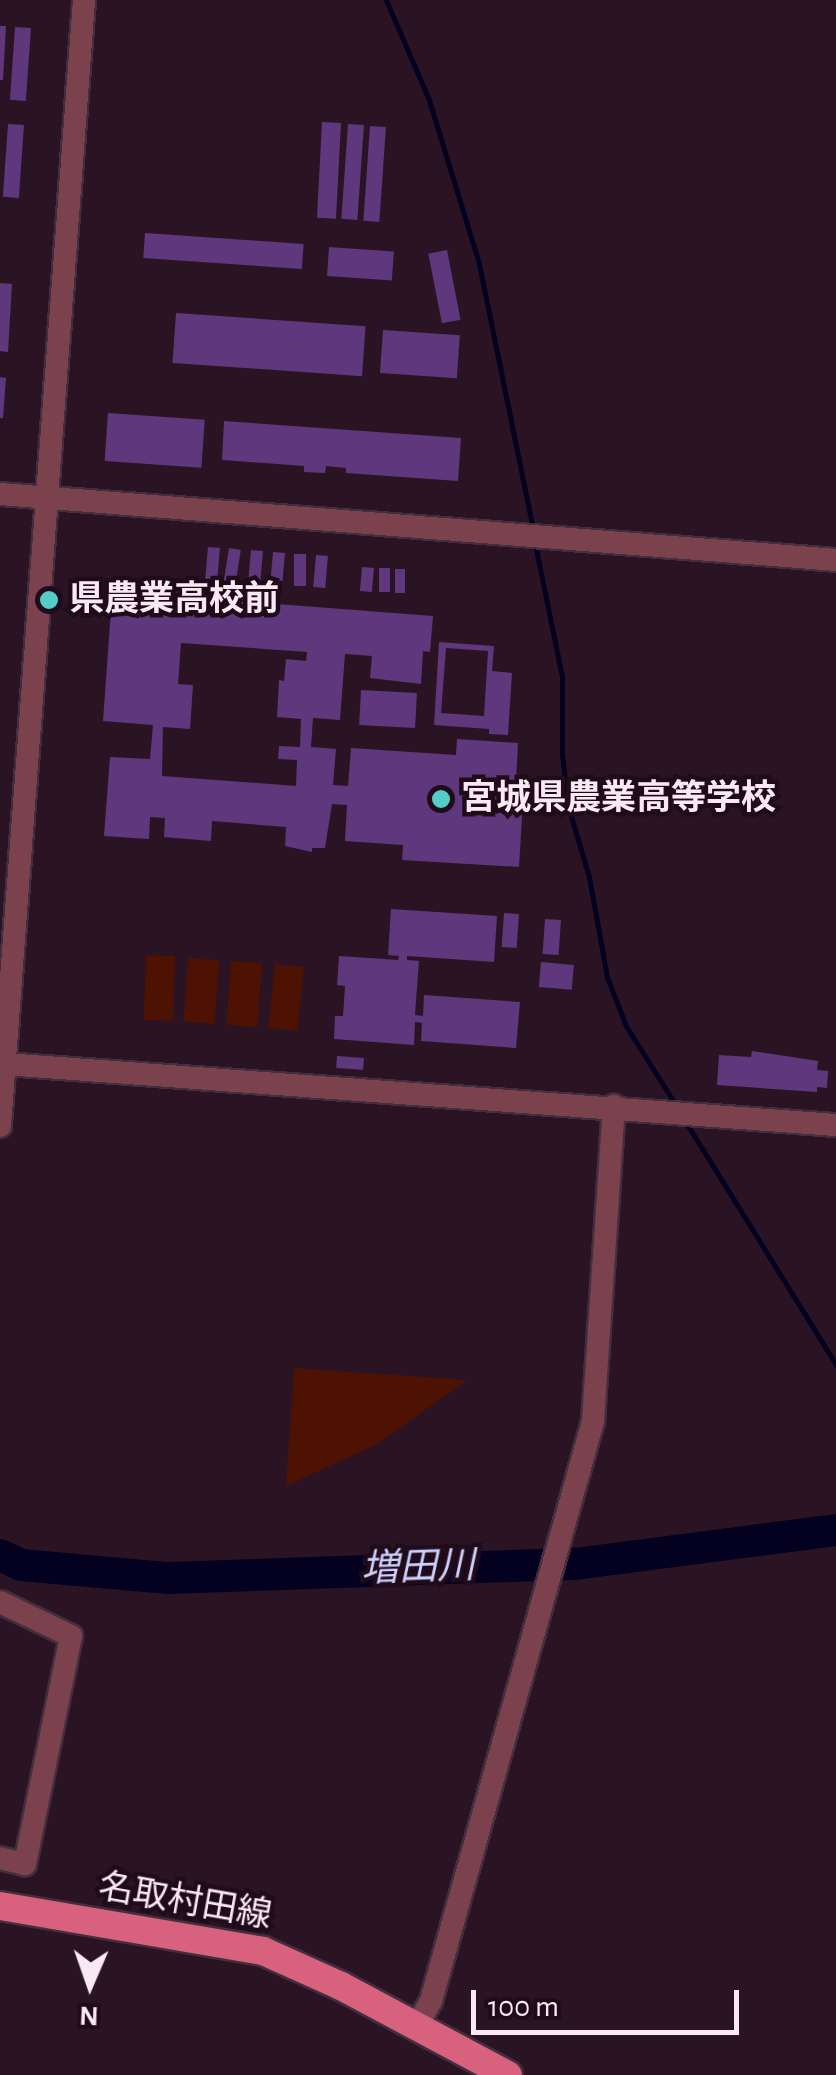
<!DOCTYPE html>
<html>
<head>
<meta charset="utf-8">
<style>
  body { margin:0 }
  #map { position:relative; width:836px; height:2075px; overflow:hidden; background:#2a1424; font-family:"Alegreya Sans","Noto Sans JP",sans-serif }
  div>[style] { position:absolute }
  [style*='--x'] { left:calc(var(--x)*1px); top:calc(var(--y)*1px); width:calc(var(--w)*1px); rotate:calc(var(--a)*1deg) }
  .green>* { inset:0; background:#4d1201; transform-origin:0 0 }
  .stream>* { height:5px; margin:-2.5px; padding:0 2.5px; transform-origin:2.5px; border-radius:2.5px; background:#040120 }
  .river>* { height:32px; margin:-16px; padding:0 16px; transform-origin:16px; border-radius:16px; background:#040120 }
  .building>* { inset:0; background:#5f377c; transform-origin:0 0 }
  .roads { filter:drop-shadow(2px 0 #432e3d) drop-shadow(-2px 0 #432e3d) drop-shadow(0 2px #432e3d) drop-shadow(0 -2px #432e3d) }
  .minor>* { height:22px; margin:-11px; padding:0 11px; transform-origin:11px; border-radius:11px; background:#7b424d }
  .major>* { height:28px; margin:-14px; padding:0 14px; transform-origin:14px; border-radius:14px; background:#d8627e }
  .dots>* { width:28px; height:28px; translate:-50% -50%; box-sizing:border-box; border:5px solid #200b1b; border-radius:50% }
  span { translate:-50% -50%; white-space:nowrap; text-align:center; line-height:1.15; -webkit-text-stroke:9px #200b1b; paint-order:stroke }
  .poi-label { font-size:35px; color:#f9e9f3; font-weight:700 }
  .left { translate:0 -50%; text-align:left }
  .street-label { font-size:35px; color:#f9e9f3 }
  .water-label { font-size:38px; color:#cdd2fc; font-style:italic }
  .north { position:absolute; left:40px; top:1935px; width:100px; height:100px; -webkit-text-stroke:8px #200b1b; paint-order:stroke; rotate:182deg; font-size:28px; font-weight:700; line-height:40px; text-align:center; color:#f9e9f3 }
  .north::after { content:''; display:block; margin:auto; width:35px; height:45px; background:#f9e9f3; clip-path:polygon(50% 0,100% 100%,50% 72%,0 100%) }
  .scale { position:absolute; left:471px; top:1990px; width:268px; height:45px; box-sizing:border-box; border:5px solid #f9e9f3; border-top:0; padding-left:12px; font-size:30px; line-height:35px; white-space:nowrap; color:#f9e9f3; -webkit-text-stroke:8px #200b1b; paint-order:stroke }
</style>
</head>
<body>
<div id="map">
  <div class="green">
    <div style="left:146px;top:955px;width:29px;height:65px;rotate:2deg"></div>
    <div style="left:188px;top:958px;width:31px;height:64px;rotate:4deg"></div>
    <div style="left:231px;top:961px;width:31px;height:64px;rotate:4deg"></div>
    <div style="left:275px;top:964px;width:29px;height:64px;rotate:6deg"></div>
    <div style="clip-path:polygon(294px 1368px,467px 1380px,377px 1444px,286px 1486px)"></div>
  </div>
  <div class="stream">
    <div style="--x:386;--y:0;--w:109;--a:66.7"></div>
    <div style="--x:429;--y:100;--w:171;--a:73"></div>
    <div style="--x:479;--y:264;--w:270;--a:78.5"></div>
    <div style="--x:535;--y:544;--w:136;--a:78.5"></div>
    <div style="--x:562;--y:677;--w:77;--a:90"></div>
    <div style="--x:562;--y:754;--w:52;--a:83.4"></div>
    <div style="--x:568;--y:806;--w:74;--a:73.5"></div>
    <div style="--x:589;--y:877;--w:102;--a:79.8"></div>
    <div style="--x:607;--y:977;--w:53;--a:68.8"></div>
    <div style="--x:626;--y:1026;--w:96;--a:57.8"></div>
    <div style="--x:685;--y:1121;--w:287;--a:58.2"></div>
  </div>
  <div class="river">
    <div style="--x:0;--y:1555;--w:23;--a:25"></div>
    <div style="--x:21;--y:1565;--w:148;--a:5.1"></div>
    <div style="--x:168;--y:1578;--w:407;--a:-2"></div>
    <div style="--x:575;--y:1564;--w:263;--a:-7.4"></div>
  </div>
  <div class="building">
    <div style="clip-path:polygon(0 26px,6px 26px,3px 80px,0 80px)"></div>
    <div style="left:15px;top:27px;width:16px;height:73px;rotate:4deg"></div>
    <div style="left:322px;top:122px;width:19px;height:96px;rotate:3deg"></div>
    <div style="left:8px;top:124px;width:16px;height:73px;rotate:4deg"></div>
    <div style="left:348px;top:124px;width:16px;height:95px;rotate:4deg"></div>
    <div style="left:370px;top:126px;width:16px;height:95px;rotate:4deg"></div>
    <div style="left:145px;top:233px;width:159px;height:25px;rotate:4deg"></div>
    <div style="left:329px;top:247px;width:65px;height:29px;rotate:4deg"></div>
    <div style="left:447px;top:250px;width:71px;height:19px;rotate:79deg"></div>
    <div style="clip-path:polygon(0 283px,12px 284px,8px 352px,0 351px)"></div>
    <div style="left:176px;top:313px;width:190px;height:50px;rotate:4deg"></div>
    <div style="left:383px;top:330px;width:77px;height:43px;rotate:4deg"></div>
    <div style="clip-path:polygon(0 377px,6px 378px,3px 418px,0 418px)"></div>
    <div style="left:108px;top:413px;width:97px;height:48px;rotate:4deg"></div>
    <div style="clip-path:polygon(224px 421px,461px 438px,458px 481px,346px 473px,346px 468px,326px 466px,325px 473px,304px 472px,304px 466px,222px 460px)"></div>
    <div style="left:208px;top:547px;width:12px;height:32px;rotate:5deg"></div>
    <div style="left:229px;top:548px;width:12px;height:33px;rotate:9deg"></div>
    <div style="left:251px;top:550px;width:12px;height:33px;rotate:5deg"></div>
    <div style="left:273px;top:552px;width:12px;height:32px;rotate:5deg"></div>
    <div style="left:294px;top:554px;width:12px;height:32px"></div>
    <div style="left:316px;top:555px;width:12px;height:32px;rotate:5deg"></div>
    <div style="left:362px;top:567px;width:12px;height:24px;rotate:5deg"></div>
    <div style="left:379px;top:568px;width:11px;height:24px"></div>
    <div style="left:395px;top:569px;width:10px;height:24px"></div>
    <div style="clip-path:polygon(evenodd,113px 581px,186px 586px,185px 597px,433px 616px,430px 652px,423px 651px,421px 684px,370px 678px,372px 656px,345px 654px,340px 720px,313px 718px,311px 747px,336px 749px,333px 785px,348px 786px,351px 748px,456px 755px,457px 739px,518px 743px,515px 800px,523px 800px,519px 867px,402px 860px,403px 845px,345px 841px,347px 805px,332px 804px,325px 848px,312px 848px,312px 852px,285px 846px,286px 827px,212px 821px,211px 841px,164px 837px,165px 818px,150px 817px,149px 839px,104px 836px,110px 757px,150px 759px,153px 725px,103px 721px,113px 581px,181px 643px,307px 652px,306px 661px,286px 659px,284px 681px,279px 680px,277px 717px,301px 719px,300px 747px,279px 746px,278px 759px,297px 760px,296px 786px,162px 776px,163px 727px,190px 729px,193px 685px,178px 684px,181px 643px)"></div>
    <div style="clip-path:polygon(evenodd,439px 642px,494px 646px,492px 671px,512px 673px,508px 735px,489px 734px,489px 729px,434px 725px,439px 642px,446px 648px,488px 651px,484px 716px,441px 713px,446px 648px)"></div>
    <div style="left:361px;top:690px;width:56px;height:35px;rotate:3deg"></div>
    <div style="clip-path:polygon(391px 909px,497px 916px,494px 962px,407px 956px,407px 960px,419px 961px,415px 1015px,423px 1016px,424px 995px,520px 1002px,516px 1048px,421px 1041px,422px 1023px,415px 1022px,414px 1045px,334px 1039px,335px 1016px,343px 1016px,345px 986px,337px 985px,339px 956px,398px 960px,399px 956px,388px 955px)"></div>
    <div style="left:504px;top:913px;width:15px;height:34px;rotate:4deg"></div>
    <div style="left:545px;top:919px;width:16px;height:35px;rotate:4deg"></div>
    <div style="left:541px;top:962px;width:33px;height:25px;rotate:5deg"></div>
    <div style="clip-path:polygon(752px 1051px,818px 1061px,817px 1070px,828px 1071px,827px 1088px,817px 1087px,817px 1092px,717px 1085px,719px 1055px,751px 1057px)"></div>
    <div style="left:337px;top:1056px;width:27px;height:12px;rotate:4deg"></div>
  </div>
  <div class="roads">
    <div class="minor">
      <div style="--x:0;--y:494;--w:839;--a:4.51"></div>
      <div style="--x:5;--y:1064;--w:833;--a:4.2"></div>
      <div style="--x:0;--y:1126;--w:1129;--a:-85.73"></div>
      <div style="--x:0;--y:1602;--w:79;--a:25.6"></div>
      <div style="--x:71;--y:1636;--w:233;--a:101.4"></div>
      <div style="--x:25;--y:1864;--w:26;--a:-167"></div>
      <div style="--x:417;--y:2026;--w:29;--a:-61"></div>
      <div style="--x:431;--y:2001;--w:602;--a:-74.39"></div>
      <div style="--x:593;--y:1421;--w:316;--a:-86.2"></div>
    </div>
    <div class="major">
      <div style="--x:0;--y:1906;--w:267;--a:9.7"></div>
      <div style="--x:263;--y:1951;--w:85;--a:24.2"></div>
      <div style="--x:341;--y:1986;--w:189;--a:28.1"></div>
    </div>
  </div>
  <div class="dots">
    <div style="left:49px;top:600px;background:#54cdc8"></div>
    <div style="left:441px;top:799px;background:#54cdc8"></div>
  </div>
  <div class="poi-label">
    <span class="left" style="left:69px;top:600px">県農業高校前</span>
    <span class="left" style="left:461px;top:799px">宮城県農業高等学校</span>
  </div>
  <div class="street-label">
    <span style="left:185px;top:1902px;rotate:10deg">名取村田線</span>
  </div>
  <div class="water-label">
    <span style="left:418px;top:1569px;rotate:-2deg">増田川</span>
  </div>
  <div class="north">N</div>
  <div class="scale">100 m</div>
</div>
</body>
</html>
